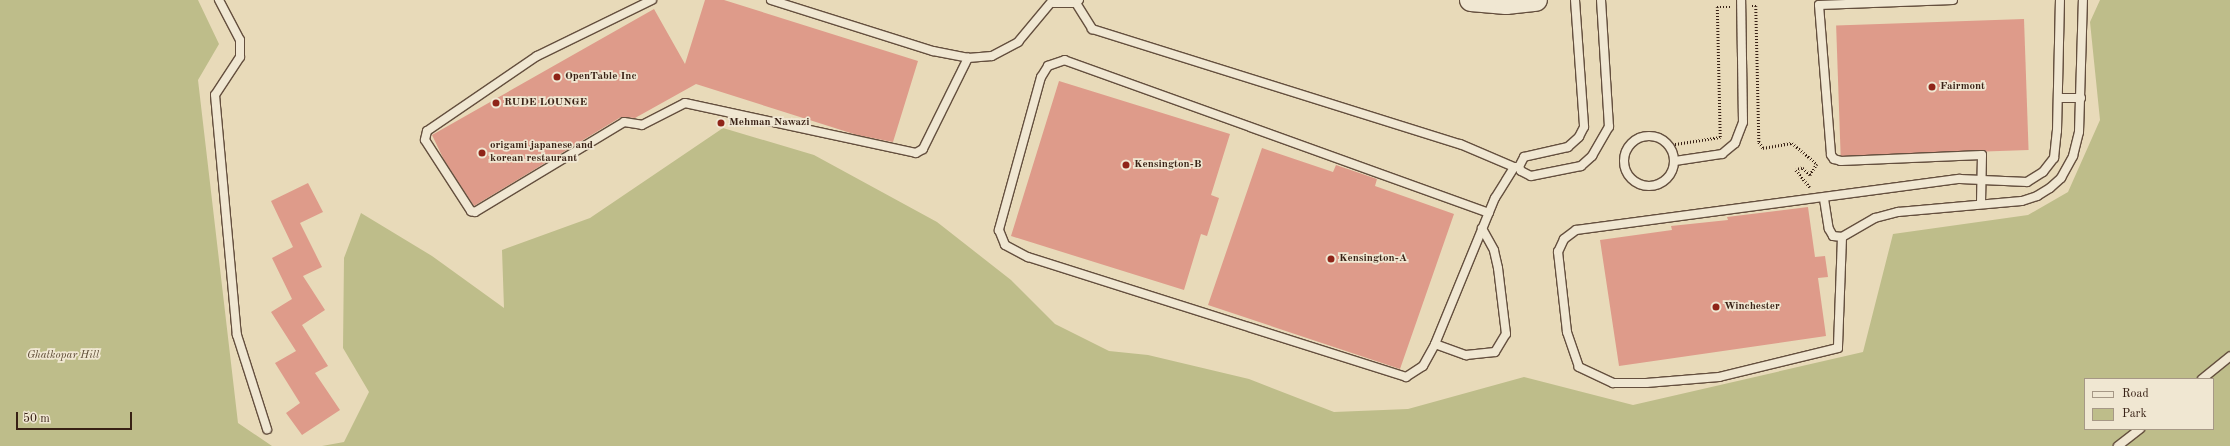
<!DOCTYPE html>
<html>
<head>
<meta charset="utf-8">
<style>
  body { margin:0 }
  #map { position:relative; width:2230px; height:446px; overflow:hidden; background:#e8dab9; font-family:"Old Standard TT",serif }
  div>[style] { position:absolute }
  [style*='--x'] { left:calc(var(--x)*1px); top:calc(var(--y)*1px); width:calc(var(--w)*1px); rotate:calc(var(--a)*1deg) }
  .green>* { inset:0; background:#bebd8a }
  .building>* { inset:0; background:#de9b8a; transform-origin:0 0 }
  .path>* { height:2.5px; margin-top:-1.25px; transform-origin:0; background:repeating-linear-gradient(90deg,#382115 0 1px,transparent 0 3px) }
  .roads { filter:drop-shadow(1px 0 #644f3e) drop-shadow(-1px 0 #644f3e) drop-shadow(0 1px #644f3e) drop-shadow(0 -1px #644f3e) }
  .lane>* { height:8px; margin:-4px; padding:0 4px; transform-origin:4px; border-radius:4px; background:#f0e7d2 }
  .lane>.ring { margin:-4px; padding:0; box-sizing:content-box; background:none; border:8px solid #f0e7d2; border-radius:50% }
  .secondary>* { height:22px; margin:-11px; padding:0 11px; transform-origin:11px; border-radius:11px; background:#f0e7d2 }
  .dots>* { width:11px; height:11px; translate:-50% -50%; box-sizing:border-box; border:2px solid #f0e7d2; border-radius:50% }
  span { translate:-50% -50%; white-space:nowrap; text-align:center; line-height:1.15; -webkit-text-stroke:3.5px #f0e7d2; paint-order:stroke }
  .poi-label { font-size:11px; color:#382115; font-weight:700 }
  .left { translate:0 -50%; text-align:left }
  .park-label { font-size:11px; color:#5a4832; font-style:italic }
  .legend { position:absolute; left:2084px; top:378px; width:130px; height:52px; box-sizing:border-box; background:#f0e7d2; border:1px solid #a69886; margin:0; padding:5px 7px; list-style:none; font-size:12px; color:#382115 }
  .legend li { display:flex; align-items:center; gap:8px; height:20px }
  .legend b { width:20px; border:1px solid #a69886 }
  .scale { position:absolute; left:16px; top:412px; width:116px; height:18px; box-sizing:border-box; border:2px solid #382115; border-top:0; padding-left:5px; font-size:12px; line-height:14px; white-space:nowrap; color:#382115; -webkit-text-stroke:3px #f0e7d2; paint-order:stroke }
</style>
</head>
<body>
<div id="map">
  <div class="green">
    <div style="clip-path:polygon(0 0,198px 0,219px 44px,198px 80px,238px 423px,272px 446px,0 446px)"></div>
    <div style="clip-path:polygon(evenodd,2100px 0,2230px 0,2230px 446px,322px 446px,344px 442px,369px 392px,343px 348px,344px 258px,361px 213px,432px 256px,504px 308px,502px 250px,590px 218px,723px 128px,814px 155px,937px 222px,1011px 280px,1055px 324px,1109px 351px,1148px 355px,1249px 379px,1334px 412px,1408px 409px,1524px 377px,1633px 405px,1863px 352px,1893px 234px,2028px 215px,2068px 192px,2100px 120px,2090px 22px,2100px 0,2085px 379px,2213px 379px,2213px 429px,2085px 429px,2085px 379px)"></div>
  </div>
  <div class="building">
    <div style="clip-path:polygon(705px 0,724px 0,918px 61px,893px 142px,857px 135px,696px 84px,635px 118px,621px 117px,474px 206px,444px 160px,432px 135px,654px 9px,685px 64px)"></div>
    <div style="left:2024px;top:19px;width:131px;height:188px;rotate:88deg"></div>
    <div style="clip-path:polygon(1059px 81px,1230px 134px,1211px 195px,1219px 198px,1207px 236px,1201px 234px,1184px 290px,1011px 236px)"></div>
    <div style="clip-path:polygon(1262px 148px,1333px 172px,1336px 165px,1377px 179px,1375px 186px,1454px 214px,1400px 369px,1208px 305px)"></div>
    <div style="clip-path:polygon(308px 183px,323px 212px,300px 223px,322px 267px,303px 276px,325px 310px,302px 325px,328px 366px,315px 373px,340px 410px,302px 435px,286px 413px,300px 403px,275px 363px,296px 351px,271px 312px,292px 299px,272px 258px,293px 247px,271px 201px)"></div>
    <div style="clip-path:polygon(1808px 207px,1815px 257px,1825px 256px,1828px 277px,1818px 278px,1826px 336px,1619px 366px,1600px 240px,1672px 230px,1671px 226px,1728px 220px,1727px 217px)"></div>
  </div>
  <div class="path">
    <div style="--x:1752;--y:6;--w:4;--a:0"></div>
    <div style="--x:1756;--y:6;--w:136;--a:88.7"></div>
    <div style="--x:1759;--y:142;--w:7;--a:56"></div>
    <div style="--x:1763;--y:148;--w:29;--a:-10"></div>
    <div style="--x:1792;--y:143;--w:33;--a:40"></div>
    <div style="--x:1817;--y:164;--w:13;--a:122"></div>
    <div style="--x:1810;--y:175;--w:11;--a:-139"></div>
    <div style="--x:1802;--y:168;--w:6;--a:162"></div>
    <div style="--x:1796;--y:170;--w:22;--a:51"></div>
    <div style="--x:1669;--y:145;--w:52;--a:-8.9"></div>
    <div style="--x:1720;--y:137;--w:130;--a:-91.3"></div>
    <div style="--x:1717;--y:7;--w:14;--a:0"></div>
  </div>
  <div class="roads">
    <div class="lane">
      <div style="--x:219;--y:0;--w:45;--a:62.3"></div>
      <div style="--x:240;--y:40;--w:17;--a:90"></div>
      <div style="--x:240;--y:57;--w:45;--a:123.3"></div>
      <div style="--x:215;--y:95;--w:241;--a:84.8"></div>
      <div style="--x:237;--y:335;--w:99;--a:72.3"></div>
      <div style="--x:652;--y:0;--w:128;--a:154"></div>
      <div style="--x:537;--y:56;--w:133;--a:145.7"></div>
      <div style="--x:427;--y:131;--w:9;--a:103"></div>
      <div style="--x:425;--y:140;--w:85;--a:57.1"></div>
      <div style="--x:471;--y:211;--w:4;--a:14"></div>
      <div style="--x:475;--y:212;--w:174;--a:-31.1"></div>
      <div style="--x:624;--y:122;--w:18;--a:9"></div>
      <div style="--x:642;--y:125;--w:48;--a:-27.1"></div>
      <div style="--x:685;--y:103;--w:236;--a:12.2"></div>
      <div style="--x:916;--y:153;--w:8;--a:-30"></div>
      <div style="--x:923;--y:149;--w:102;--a:-63.7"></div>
      <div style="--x:771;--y:0;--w:170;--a:17.5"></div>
      <div style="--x:933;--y:51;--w:36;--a:11"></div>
      <div style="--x:968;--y:58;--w:24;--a:-5"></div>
      <div style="--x:992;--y:56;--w:30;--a:-28"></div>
      <div style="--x:1018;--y:42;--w:55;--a:-50.2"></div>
      <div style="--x:1575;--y:0;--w:127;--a:85.9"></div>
      <div style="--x:1584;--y:127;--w:11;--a:117"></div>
      <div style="--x:1579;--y:137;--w:15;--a:138"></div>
      <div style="--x:1568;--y:147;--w:45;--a:167.2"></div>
      <div style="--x:1524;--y:157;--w:11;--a:117"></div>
      <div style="--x:1519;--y:167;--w:4;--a:63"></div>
      <div style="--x:1521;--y:171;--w:11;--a:27"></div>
      <div style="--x:1531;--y:176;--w:51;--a:-11.3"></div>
      <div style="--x:1581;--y:166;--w:15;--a:-42"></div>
      <div style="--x:1592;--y:156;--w:34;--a:-60"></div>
      <div style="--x:1609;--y:127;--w:127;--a:-93.6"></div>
      <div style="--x:1953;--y:0;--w:134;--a:177.9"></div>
      <div style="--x:1819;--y:5;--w:150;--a:85.4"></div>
      <div style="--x:1831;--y:155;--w:5;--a:53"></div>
      <div style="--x:1834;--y:159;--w:7;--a:16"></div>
      <div style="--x:1841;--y:161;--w:141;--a:-2.4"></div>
      <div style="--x:1982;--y:155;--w:49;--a:91.2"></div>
      <div style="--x:1053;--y:3;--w:23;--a:0"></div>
      <div style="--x:1076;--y:3;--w:4;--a:-45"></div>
      <div style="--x:1076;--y:3;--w:31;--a:58"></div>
      <div style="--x:1092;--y:29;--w:386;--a:17.4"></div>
      <div style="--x:1460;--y:144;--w:59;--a:23.1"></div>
      <div style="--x:1514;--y:167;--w:4;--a:0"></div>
      <div style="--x:2058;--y:98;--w:23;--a:0"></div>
      <div class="ring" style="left:1624px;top:136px;width:42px;height:42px"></div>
      <div style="--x:1675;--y:161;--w:48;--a:-8.5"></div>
      <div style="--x:1722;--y:154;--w:17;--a:-40"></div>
      <div style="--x:1735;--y:143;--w:22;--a:-69"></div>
      <div style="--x:1743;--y:122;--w:122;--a:-90.9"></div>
      <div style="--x:1824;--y:199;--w:30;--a:81"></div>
      <div style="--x:1829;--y:229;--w:8;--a:60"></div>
      <div style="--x:1833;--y:236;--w:9;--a:6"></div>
      <div style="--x:1842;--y:237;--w:38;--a:-30"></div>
      <div style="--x:1875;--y:218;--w:24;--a:-15"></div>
      <div style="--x:1898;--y:212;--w:124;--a:-5.1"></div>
      <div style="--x:2022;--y:201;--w:16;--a:-18"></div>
      <div style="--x:2037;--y:196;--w:15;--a:-32"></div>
      <div style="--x:2050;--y:188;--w:15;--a:-42"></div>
      <div style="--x:2061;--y:178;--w:25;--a:-61"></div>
      <div style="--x:2073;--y:156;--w:25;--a:-76"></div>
      <div style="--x:2079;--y:132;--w:132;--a:-88.3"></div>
      <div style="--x:1489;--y:213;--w:451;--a:-160.2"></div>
      <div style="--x:1065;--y:60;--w:18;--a:161"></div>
      <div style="--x:1048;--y:66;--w:13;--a:122"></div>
      <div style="--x:1041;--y:77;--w:159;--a:105.4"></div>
      <div style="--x:999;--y:230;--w:16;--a:68"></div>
      <div style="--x:1005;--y:245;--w:26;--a:28"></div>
      <div style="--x:1028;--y:257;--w:397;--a:17.6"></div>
      <div style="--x:1406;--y:377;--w:20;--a:-33"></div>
      <div style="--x:1423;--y:366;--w:25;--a:-61"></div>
      <div style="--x:1435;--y:344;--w:158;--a:-67.7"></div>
      <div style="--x:1495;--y:198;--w:36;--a:-58"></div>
      <div style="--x:1842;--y:237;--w:111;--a:92.1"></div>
      <div style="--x:1838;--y:348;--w:122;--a:166.3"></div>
      <div style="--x:1719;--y:377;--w:73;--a:175.3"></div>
      <div style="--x:1646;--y:383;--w:33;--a:180"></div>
      <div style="--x:1613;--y:383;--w:38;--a:-155"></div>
      <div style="--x:1579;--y:367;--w:37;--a:-109"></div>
      <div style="--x:1567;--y:332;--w:81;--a:-96.4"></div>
      <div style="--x:1558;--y:252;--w:14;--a:-65"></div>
      <div style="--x:1564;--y:239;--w:15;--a:-37"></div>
      <div style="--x:1576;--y:230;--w:387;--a:-7.6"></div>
      <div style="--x:1960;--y:179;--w:67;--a:2.6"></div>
      <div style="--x:2027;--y:182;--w:19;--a:-32"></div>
      <div style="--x:2043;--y:172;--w:18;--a:-52"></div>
      <div style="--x:2054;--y:158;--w:27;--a:-84"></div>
      <div style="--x:2057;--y:131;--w:131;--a:-88.7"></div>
      <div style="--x:1435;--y:344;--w:33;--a:20"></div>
      <div style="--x:1466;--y:355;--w:29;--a:-6"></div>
      <div style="--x:1495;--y:352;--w:21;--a:-59"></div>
      <div style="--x:1506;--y:334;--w:66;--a:-96.9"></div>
      <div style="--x:1498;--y:268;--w:18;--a:-103"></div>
      <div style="--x:1494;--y:250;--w:25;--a:-119"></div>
      <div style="--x:2202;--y:379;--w:36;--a:-39"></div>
      <div style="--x:2118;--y:446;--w:28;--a:-38"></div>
    </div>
    <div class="secondary">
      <div style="--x:1471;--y:0;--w:35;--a:5"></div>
      <div style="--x:1506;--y:3;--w:30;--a:-6"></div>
    </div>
  </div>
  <div class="dots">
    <div style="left:557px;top:77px;background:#8f2418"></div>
    <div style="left:1932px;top:87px;background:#8f2418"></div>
    <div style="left:496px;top:103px;background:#8f2418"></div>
    <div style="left:721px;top:123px;background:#8f2418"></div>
    <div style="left:482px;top:153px;background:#8f2418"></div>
    <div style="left:1126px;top:165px;background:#8f2418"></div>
    <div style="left:1331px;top:259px;background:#8f2418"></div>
    <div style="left:1716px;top:307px;background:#8f2418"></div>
  </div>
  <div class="poi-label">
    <span class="left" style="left:565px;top:77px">OpenTable Inc</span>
    <span class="left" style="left:1940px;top:87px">Fairmont</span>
    <span class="left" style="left:504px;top:103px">RUDE LOUNGE</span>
    <span class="left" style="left:729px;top:123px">Mehman Nawazi</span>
    <span class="left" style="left:490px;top:153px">origami japanese and<br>korean restaurant</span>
    <span class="left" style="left:1134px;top:165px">Kensington-B</span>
    <span class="left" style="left:1339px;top:259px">Kensington-A</span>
    <span class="left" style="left:1724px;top:307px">Winchester</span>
  </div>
  <div class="park-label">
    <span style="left:63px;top:356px">Ghatkopar Hill</span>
  </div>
  <ul class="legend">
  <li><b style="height:5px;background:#f0e7d2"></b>Road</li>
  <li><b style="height:11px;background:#bebd8a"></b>Park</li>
  </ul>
  <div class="scale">50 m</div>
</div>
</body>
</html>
